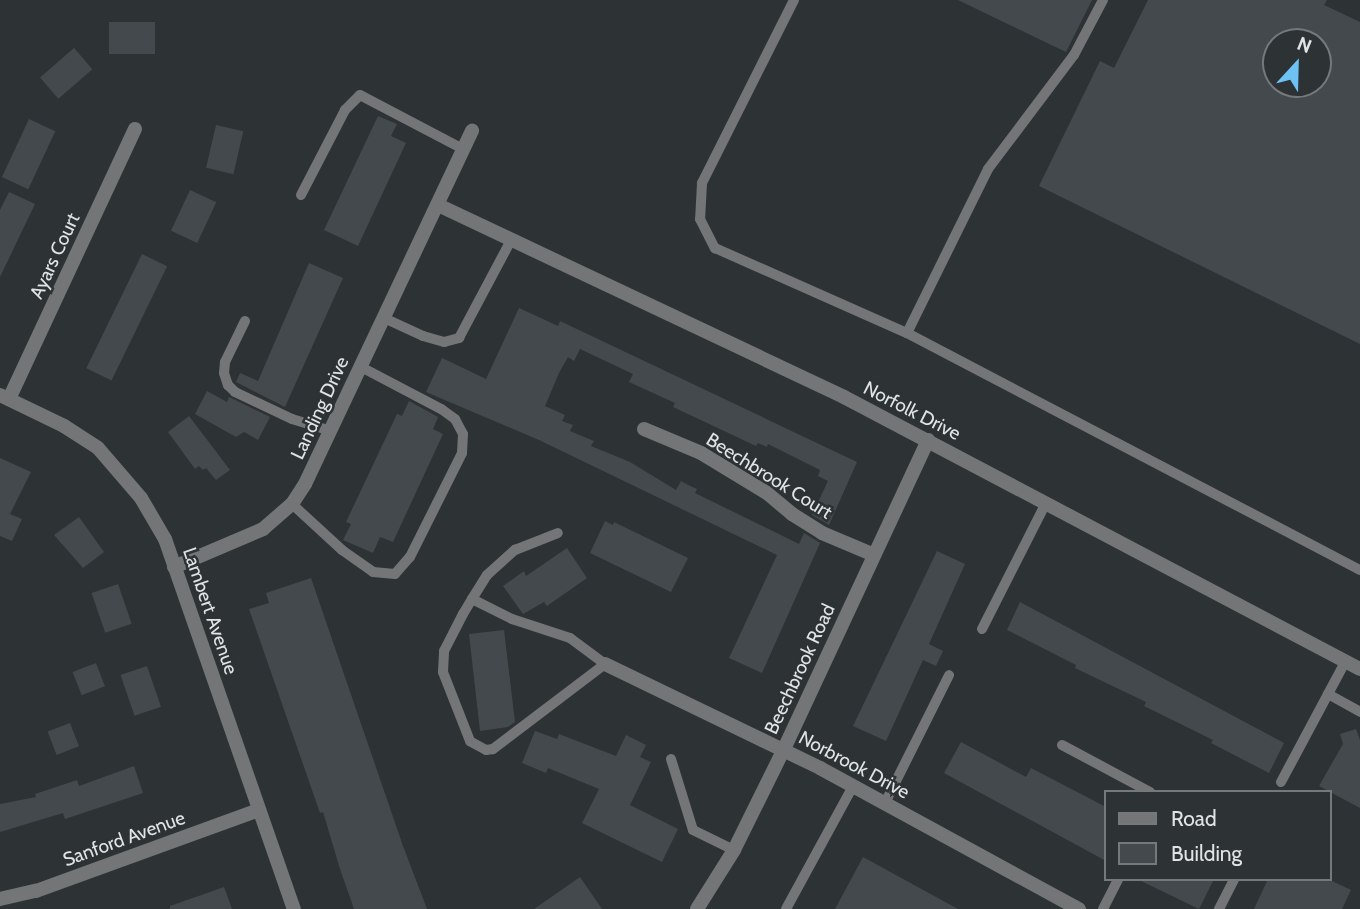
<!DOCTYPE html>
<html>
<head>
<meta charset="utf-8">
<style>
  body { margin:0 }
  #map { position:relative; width:1360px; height:909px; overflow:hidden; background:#2d3235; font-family:Cabin,sans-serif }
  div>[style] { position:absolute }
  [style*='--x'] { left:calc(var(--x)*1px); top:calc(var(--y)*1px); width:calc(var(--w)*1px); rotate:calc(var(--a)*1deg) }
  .building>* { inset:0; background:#44494d; transform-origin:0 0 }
  .service>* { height:10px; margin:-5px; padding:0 5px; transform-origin:5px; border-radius:5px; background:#737577 }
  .minor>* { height:14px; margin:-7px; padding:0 7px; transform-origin:7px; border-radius:7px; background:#737577 }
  span { translate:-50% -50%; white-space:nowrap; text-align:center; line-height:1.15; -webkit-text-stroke:5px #2d3235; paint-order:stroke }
  .street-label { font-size:19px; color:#e1e4e6 }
  .legend { position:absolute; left:1104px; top:790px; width:228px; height:91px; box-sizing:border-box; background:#2d3235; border:2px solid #75797c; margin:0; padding:9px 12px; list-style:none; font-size:21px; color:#e1e4e6 }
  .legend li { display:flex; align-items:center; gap:14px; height:35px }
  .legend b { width:35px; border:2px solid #75797c }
  .north { position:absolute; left:1262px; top:28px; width:70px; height:70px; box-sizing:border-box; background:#2d3235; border:2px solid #75797c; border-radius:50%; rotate:22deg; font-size:19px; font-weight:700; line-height:28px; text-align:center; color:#e1e4e6 }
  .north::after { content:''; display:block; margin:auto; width:24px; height:32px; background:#6dc2f3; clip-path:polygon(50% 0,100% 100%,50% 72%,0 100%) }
</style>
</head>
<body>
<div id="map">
  <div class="building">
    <div style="clip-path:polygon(958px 0,1092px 0,1066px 52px)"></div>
    <div style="clip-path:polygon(evenodd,1148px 0,1327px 0,1324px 5px,1360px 22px,1360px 344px,1039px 186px,1100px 61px,1114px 68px,1148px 0,1276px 42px,1318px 42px,1318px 84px,1276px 84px,1276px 42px)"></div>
    <div style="left:109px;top:22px;width:46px;height:32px"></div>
    <div style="left:74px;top:48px;width:28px;height:45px;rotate:49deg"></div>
    <div style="clip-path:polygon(378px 116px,397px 124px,391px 136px,406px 143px,358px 246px,324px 230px)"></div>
    <div style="left:29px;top:119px;width:29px;height:64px;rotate:25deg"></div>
    <div style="left:216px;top:125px;width:28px;height:44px;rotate:13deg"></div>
    <div style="left:190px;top:190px;width:29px;height:45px;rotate:25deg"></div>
    <div style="clip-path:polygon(9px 192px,35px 204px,0 277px,0 210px)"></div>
    <div style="left:142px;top:254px;width:28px;height:127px;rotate:26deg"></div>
    <div style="clip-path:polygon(309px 263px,343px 278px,285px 407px,236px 382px,240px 373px,258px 381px)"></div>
    <div style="clip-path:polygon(519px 308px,558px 326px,560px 321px,857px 462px,829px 525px,812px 515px,828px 481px,818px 476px,820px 470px,768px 444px,767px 447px,758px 443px,756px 446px,673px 407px,675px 403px,629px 382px,633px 374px,580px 349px,574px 361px,568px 357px,559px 373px,545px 406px,565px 415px,562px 421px,573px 425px,570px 431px,594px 441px,591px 446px,630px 462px,676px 490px,681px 481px,688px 485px,697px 489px,695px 493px,799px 544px,804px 533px,820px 543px,762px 673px,729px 658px,777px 555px,539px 440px,426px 392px,442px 358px,486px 379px)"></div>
    <div style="clip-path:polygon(207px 391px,227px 402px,229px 397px,270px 417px,258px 440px,244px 432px,236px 437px,195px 414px)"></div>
    <div style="clip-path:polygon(409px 401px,438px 417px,433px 429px,443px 434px,393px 542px,380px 537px,373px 553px,343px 540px,351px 524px,346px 522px,397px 414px,402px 416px)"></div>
    <div style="clip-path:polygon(189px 416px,230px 470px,216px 480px,206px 468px,203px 470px,199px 466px,195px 469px,168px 432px)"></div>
    <div style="clip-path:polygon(0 458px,31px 472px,10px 514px,22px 519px,12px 541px,0 536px)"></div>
    <div style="clip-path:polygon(79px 517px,104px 552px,83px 568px,54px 535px)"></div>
    <div style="clip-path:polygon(605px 521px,613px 525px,614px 522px,688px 558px,671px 592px,590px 553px)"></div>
    <div style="clip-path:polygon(567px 548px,587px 578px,547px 606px,544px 602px,523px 614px,503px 586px,524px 571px,526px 576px)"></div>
    <div style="clip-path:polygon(937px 551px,965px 564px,929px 644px,943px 651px,936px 666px,923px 660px,886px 741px,853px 726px)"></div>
    <div style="clip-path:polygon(311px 578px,403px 846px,427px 909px,354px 909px,340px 869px,323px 812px,320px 813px,249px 609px,269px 603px,266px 593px)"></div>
    <div style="left:118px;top:584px;width:42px;height:28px;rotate:71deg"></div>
    <div style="clip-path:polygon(1020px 602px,1284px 743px,1269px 773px,1211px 743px,1213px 740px,1144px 706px,1146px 702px,1075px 668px,1076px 665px,1007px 630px)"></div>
    <div style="clip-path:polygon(504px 630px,515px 722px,508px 727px,480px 731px,469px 634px)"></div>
    <div style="left:96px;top:663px;width:25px;height:25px;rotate:69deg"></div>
    <div style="left:147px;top:666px;width:43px;height:28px;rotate:71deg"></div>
    <div style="left:70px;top:723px;width:25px;height:24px;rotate:69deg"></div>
    <div style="clip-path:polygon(1356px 729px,1360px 740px,1360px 808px,1319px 786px,1343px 744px,1340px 734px)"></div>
    <div style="clip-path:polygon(535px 731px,557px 739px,559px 734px,616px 756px,626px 735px,646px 745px,640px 757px,651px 762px,630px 805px,678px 829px,662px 862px,582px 823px,599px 789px,548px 768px,546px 773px,522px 763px)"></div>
    <div style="clip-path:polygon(961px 742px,1026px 777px,1031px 768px,1106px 807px,1106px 861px,944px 773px)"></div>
    <div style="clip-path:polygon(134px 766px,143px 793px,65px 819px,63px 813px,0 832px,0 804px,36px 797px,35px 794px,77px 780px,79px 786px)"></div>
    <div style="clip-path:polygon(863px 857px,958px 909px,835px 909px)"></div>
    <div style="clip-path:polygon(580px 877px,602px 909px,534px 909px)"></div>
    <div style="clip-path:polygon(1137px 879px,1214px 879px,1199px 909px)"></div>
    <div style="clip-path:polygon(1268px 879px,1328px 879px,1351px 890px,1342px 909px,1254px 909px)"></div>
    <div style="clip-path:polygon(224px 887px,232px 909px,170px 909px,170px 906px)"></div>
  </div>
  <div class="service">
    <div style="--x:794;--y:0;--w:205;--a:116.7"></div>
    <div style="--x:702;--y:183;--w:36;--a:93"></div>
    <div style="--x:700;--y:219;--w:33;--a:63"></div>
    <div style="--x:715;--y:248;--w:210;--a:23.9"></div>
    <div style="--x:907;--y:333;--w:511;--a:27.62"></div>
    <div style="--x:301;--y:195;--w:96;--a:-62.6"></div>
    <div style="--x:345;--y:110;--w:21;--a:-45"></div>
    <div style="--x:360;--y:95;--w:116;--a:27.7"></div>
    <div style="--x:384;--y:318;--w:43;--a:24.8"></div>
    <div style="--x:423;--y:336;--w:22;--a:16"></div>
    <div style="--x:444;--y:342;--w:16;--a:-15"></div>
    <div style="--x:459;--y:338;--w:111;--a:-62"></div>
    <div style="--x:245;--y:321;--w:46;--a:116"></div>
    <div style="--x:225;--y:362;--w:11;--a:95"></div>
    <div style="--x:224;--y:373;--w:13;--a:72"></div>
    <div style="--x:228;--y:385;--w:10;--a:45"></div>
    <div style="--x:235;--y:392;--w:63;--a:25.3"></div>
    <div style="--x:292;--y:419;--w:41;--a:17.1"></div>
    <div style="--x:907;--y:333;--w:183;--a:-63.7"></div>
    <div style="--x:988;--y:169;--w:143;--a:-53"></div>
    <div style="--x:1074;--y:55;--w:62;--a:-62.2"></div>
    <div style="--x:292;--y:504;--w:68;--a:42.6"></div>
    <div style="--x:342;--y:550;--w:38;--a:35"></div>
    <div style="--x:373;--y:572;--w:22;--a:5"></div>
    <div style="--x:395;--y:574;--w:23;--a:-49"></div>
    <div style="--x:410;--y:557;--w:116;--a:-63.4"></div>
    <div style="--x:462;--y:453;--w:19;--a:-87"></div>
    <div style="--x:463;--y:434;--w:17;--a:-118"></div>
    <div style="--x:455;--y:419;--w:17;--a:-144"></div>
    <div style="--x:441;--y:409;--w:90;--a:-152.3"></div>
    <div style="--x:472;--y:599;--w:45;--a:26.6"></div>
    <div style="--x:512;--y:619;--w:61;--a:18.1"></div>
    <div style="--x:570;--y:638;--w:44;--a:36.6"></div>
    <div style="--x:605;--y:664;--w:141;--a:142.8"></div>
    <div style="--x:493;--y:749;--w:7;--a:172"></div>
    <div style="--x:486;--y:750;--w:18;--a:-151"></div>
    <div style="--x:470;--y:741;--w:74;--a:-111.4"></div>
    <div style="--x:443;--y:672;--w:21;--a:-87"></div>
    <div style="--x:444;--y:651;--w:42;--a:-62.8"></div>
    <div style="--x:463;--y:614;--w:17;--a:-59"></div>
    <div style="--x:472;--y:599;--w:28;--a:-58"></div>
    <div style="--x:487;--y:575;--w:38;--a:-42"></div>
    <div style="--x:515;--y:550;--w:46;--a:-21.6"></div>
    <div style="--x:982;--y:629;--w:141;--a:-63.1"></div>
    <div style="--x:1328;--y:694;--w:37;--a:29"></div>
    <div style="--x:1062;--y:745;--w:100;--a:28.1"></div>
    <div style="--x:671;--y:759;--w:74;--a:72.8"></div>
    <div style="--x:693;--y:830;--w:46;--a:26"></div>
    <div style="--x:1281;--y:782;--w:136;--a:-61.9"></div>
    <div style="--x:885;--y:803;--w:143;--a:-63.4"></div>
    <div style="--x:786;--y:909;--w:140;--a:-61.4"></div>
    <div style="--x:1103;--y:909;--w:34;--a:-63"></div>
    <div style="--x:1219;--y:909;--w:34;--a:-63"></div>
  </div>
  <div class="minor">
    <div style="--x:438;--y:205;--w:449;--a:25.3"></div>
    <div style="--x:844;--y:397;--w:583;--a:27.8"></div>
    <div style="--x:0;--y:395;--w:71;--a:25.8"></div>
    <div style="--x:64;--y:426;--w:40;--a:32.9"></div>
    <div style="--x:98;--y:448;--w:66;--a:49.3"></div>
    <div style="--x:141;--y:498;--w:48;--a:59.7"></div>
    <div style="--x:165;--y:539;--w:392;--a:70.8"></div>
    <div style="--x:9;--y:399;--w:298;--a:-65"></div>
    <div style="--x:644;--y:429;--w:62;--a:22.8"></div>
    <div style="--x:701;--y:453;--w:77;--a:31.2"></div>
    <div style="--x:767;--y:493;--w:33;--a:40"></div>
    <div style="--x:792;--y:514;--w:36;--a:32"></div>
    <div style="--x:822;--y:533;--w:56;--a:22.9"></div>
    <div style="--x:174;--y:567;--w:97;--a:-23.1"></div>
    <div style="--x:263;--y:529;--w:38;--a:-41"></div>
    <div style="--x:292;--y:504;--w:24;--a:-57"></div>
    <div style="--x:305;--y:484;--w:391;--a:-64.7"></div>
    <div style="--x:605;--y:664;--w:239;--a:25.8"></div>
    <div style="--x:820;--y:768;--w:295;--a:28.6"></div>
    <div style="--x:0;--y:899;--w:37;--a:-13"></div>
    <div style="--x:36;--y:891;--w:237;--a:-20"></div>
    <div style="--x:697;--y:909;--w:70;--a:-57.9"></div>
    <div style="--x:734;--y:850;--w:113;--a:-63.7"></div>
    <div style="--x:784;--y:749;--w:341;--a:-65"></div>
  </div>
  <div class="street-label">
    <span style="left:55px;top:256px;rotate:-65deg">Ayars Court</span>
    <span style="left:320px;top:408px;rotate:-65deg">Landing Drive</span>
    <span style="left:912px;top:411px;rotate:27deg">Norfolk Drive</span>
    <span style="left:769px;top:476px;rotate:32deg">Beechbrook Court</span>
    <span style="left:210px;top:611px;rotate:71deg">Lambert Avenue</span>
    <span style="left:800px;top:669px;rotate:-65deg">Beechbrook Road</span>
    <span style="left:854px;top:765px;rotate:28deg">Norbrook Drive</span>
    <span style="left:124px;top:839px;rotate:-20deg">Sanford Avenue</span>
  </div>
  <ul class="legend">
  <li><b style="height:9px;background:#737577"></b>Road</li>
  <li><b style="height:19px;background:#44494d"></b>Building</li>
  </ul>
  <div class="north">N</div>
</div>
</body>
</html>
